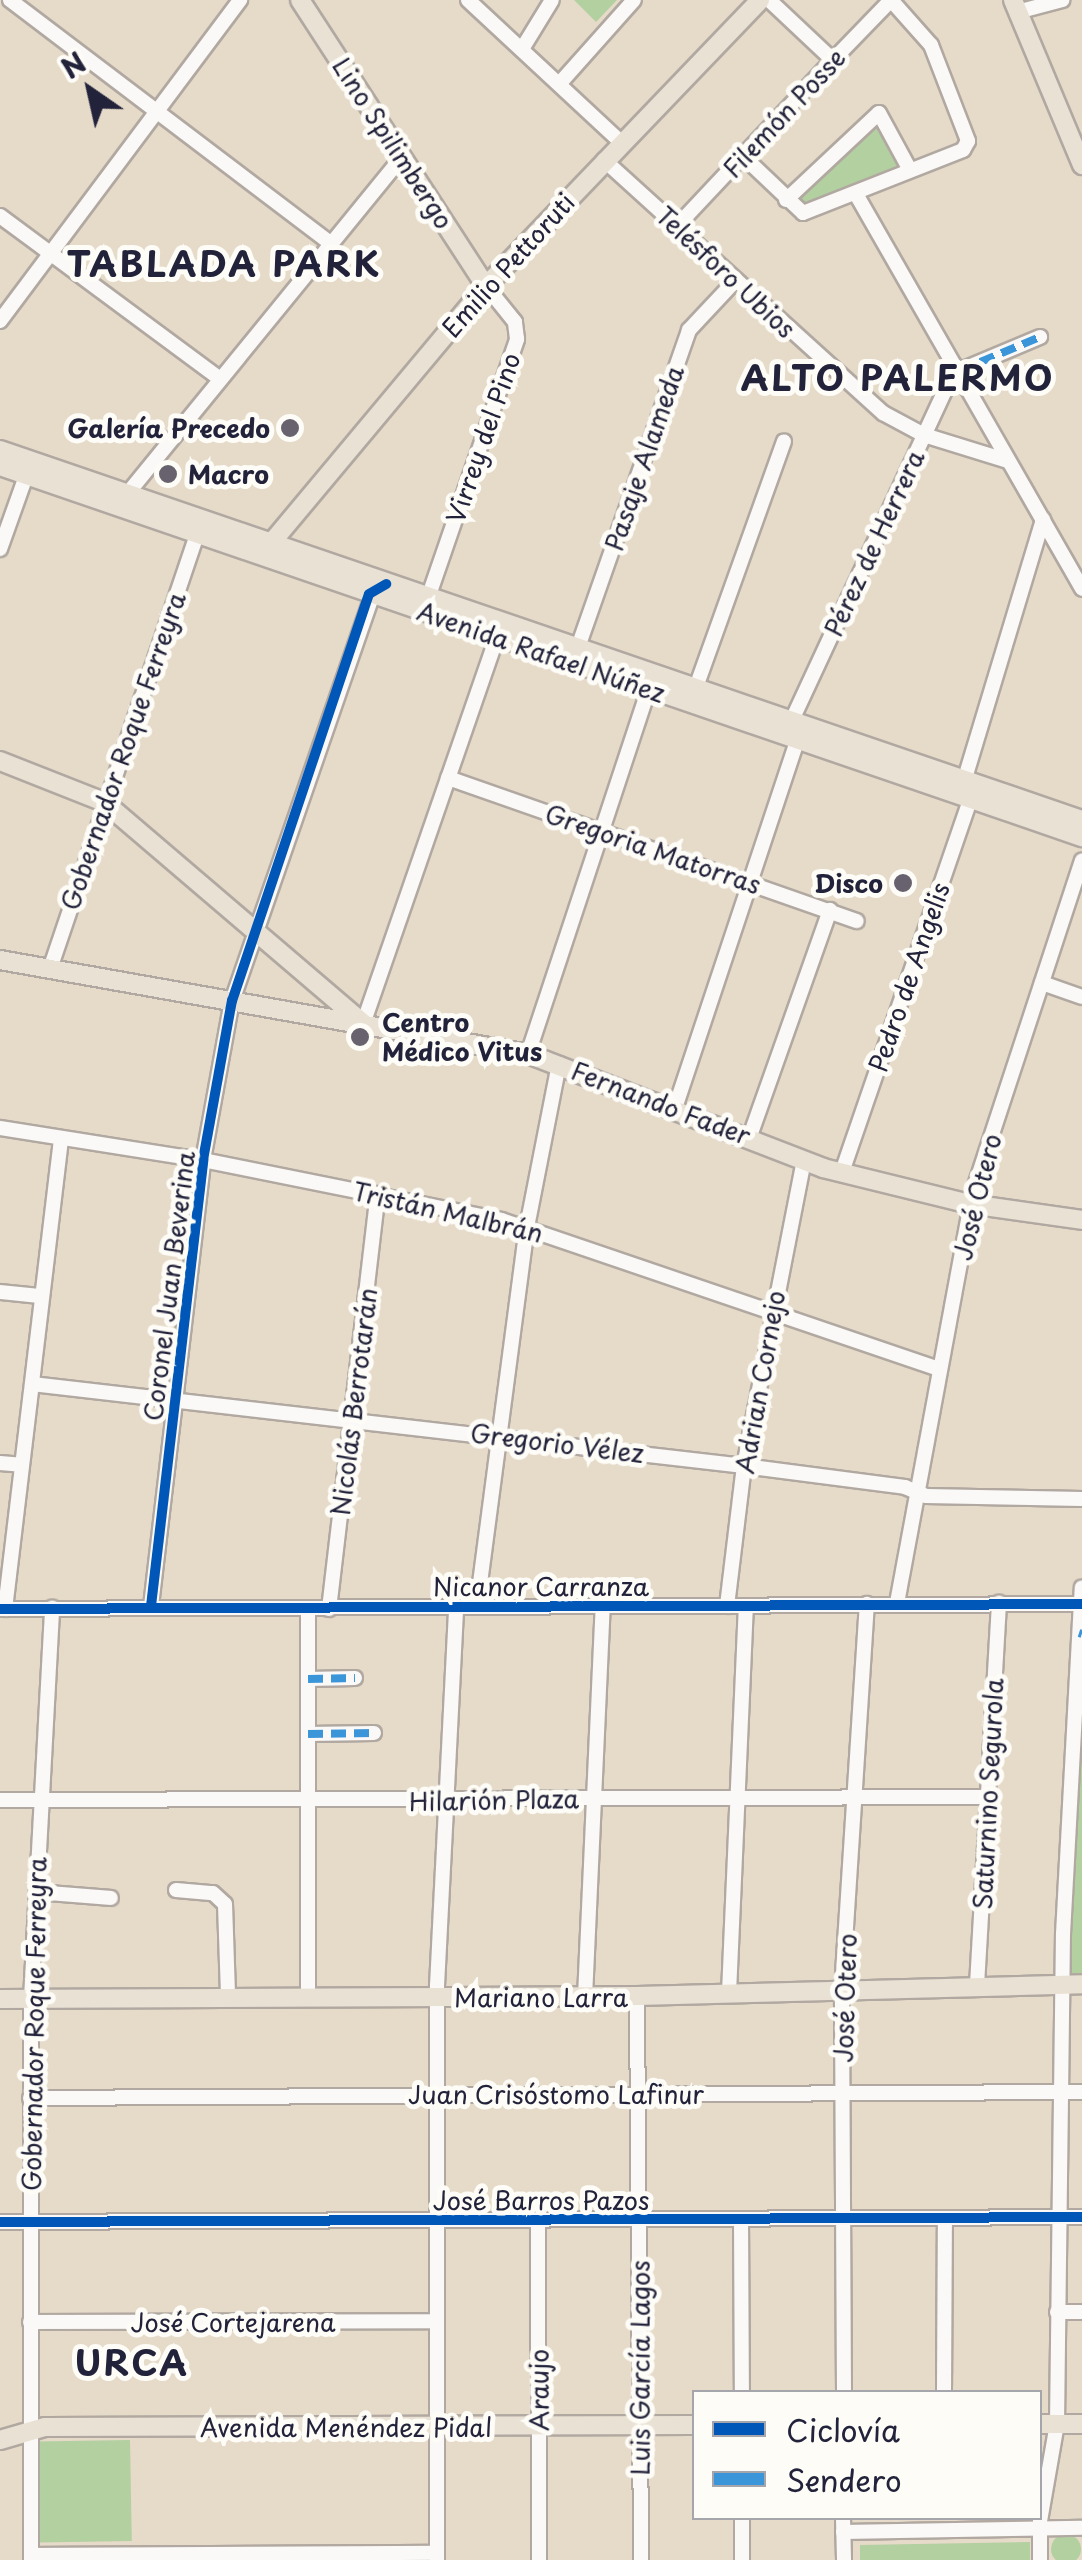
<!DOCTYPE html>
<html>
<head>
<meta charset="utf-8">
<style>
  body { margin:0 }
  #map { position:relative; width:1082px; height:2560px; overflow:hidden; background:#e6dac9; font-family:"Playpen Sans",sans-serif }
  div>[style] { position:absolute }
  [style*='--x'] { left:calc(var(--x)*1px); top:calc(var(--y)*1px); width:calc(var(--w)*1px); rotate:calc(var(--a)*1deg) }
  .green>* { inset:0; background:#b2d0a0; transform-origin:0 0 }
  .round { border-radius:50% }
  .roads { filter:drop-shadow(2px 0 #b1a9a1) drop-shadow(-2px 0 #b1a9a1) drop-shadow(0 2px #b1a9a1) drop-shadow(0 -2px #b1a9a1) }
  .minor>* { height:14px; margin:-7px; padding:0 7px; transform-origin:7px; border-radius:7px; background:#fbf9f7 }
  .major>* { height:18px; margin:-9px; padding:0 9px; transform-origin:9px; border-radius:9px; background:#e9e1d4 }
  .quiet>* { height:8px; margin-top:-4px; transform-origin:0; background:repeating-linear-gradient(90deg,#3b95d9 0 15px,transparent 0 23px) }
  .cycleway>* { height:10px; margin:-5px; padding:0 5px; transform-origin:5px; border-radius:5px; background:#0057b8 }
  .dots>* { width:28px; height:28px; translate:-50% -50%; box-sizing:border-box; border:5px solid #fdfcf7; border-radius:50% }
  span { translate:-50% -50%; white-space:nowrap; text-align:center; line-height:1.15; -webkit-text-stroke:10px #fdfcf7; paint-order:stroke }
  .street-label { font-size:25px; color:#22223b }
  .poi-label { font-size:25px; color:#22223b; font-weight:700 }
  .right { translate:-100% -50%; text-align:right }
  .left { translate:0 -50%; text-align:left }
  .district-label { font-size:35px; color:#22223b; font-weight:700; letter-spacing:2.5px }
  .legend { position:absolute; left:692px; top:2390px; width:350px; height:130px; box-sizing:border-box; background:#fdfcf7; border:2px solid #a5a5ac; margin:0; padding:12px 18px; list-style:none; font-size:30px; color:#22223b }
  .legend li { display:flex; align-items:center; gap:20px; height:50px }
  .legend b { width:50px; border:2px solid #a5a5ac }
  .north { position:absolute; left:40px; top:40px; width:100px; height:100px; -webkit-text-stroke:8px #fdfcf7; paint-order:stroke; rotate:326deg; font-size:28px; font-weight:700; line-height:40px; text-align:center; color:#22223b }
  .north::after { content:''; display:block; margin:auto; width:35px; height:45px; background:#22223b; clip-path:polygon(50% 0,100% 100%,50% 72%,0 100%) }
</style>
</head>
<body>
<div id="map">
  <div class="green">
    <div style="clip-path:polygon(574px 0,617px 0,596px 22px)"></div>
    <div style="clip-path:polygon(879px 118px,905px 164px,809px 207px,790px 200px)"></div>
    <div style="clip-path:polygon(1082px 1604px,1082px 1984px,1063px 1984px)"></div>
    <div style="left:130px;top:2440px;width:101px;height:93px;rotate:89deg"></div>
    <div class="round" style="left:1051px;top:2534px;width:30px;height:30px"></div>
    <div style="clip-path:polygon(1030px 2542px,1030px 2560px,860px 2560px,860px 2545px)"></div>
  </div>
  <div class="roads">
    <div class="minor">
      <div style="--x:10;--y:0;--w:403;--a:37.2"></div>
      <div style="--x:468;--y:0;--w:209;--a:42.9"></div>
      <div style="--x:769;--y:0;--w:88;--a:43.2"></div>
      <div style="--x:1017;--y:12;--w:47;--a:-14.9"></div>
      <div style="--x:522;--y:49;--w:57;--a:-58.5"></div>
      <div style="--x:560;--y:83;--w:111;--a:-48.3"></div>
      <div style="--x:604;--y:160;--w:377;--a:42.2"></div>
      <div style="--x:883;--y:413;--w:47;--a:28.2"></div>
      <div style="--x:924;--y:435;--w:88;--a:17.2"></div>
      <div style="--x:856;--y:194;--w:455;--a:60.2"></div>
      <div style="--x:786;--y:200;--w:127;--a:-43.1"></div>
      <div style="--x:879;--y:113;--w:65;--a:61.5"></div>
      <div style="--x:0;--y:216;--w:272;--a:36.5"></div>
      <div style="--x:677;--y:226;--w:228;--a:-46.8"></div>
      <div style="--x:833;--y:60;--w:83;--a:-46"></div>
      <div style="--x:891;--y:0;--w:60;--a:48.4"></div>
      <div style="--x:931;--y:45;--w:103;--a:68.9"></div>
      <div style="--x:968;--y:141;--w:10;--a:119"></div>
      <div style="--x:963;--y:150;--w:172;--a:158.5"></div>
      <div style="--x:803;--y:213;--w:83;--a:-136.5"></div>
      <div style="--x:0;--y:321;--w:401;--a:-53.2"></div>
      <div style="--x:959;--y:371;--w:88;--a:-22.8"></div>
      <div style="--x:128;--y:493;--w:434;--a:-50.8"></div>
      <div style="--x:0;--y:549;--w:77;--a:-70.4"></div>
      <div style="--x:428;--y:598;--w:274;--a:-71"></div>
      <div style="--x:517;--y:339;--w:17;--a:-97"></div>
      <div style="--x:515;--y:322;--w:46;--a:-128.9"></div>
      <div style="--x:577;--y:650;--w:339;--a:-70.7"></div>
      <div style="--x:689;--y:330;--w:67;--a:-46.8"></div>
      <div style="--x:695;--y:690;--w:264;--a:-70.3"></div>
      <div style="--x:792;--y:720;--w:390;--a:-65.1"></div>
      <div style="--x:448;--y:778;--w:433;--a:19.3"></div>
      <div style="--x:965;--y:778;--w:270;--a:-73.2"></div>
      <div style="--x:50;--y:969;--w:459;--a:-71.3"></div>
      <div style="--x:1042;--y:983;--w:42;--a:19.3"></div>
      <div style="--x:363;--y:1024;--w:409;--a:-70.9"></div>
      <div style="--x:528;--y:1054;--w:385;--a:-71.7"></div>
      <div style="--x:675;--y:1108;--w:389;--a:-71.6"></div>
      <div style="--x:0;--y:1128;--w:206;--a:9"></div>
      <div style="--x:203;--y:1160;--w:304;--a:11.4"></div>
      <div style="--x:501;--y:1220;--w:463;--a:18.8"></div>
      <div style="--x:750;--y:1136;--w:240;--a:-70.5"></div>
      <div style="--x:842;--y:1172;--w:402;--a:-71"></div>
      <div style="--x:0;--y:1292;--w:40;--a:5.7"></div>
      <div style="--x:32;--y:1384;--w:717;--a:6.57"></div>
      <div style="--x:744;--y:1466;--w:162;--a:7.4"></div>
      <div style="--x:905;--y:1487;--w:23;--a:23"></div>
      <div style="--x:926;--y:1496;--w:156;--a:1.1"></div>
      <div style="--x:0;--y:1463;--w:21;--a:5"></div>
      <div style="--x:897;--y:1603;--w:418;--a:-79.5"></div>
      <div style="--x:973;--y:1192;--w:349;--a:-71.8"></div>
      <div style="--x:151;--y:1606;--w:449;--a:-83.3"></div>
      <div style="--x:203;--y:1160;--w:162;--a:-79.7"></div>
      <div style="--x:232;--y:1001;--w:436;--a:-70.9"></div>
      <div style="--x:477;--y:1606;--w:382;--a:-82.5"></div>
      <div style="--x:527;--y:1227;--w:166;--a:-78.9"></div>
      <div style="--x:727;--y:1606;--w:141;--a:-83.1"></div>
      <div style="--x:744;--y:1466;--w:312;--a:-78.9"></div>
      <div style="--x:0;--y:1609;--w:1082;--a:-0.26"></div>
      <div style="--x:5;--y:1609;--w:473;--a:-83.2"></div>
      <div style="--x:329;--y:1609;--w:418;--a:-83.3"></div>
      <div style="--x:308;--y:1610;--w:386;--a:90"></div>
      <div style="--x:308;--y:1679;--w:47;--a:-1.2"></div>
      <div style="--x:308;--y:1734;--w:66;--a:-0.9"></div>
      <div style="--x:0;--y:1800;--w:988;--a:-0.17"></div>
      <div style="--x:176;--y:1890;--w:37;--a:5"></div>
      <div style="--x:213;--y:1893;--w:16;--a:43"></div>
      <div style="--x:225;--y:1904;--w:92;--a:88.1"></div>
      <div style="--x:37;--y:1892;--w:74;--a:4.6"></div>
      <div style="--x:977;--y:1985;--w:383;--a:-86.7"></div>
      <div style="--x:729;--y:1993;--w:387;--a:-87.5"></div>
      <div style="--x:637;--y:1996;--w:564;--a:89.59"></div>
      <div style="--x:585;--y:1997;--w:392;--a:-87.4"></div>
      <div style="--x:30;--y:2098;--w:1052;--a:-0.33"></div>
      <div style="--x:538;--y:2219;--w:341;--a:89.8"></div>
      <div style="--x:741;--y:2219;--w:173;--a:89.7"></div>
      <div style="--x:0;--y:2222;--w:1082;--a:-0.26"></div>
      <div style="--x:1057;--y:2312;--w:25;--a:0"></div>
      <div style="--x:30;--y:2322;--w:407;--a:-0.1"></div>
      <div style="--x:844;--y:2392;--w:403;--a:-90.3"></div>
      <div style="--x:842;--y:1989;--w:386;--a:-86.3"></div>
      <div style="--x:944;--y:2392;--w:174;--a:-89.7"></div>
      <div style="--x:843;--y:2518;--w:42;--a:88.6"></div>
      <div style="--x:843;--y:2532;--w:239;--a:-1"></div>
      <div style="--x:31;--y:2555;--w:406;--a:-0.3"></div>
      <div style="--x:31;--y:2560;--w:561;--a:-90"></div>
      <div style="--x:31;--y:1999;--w:392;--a:-86.9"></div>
      <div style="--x:437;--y:2560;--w:574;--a:-90"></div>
      <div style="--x:437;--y:1986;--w:379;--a:-87.1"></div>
      <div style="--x:742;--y:2560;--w:42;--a:-90"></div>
      <div style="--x:1040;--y:2560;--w:39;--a:-90"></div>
      <div style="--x:1040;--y:2521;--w:98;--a:-80.1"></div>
      <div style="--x:1057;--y:2424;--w:490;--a:-89.3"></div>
      <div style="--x:1063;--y:1934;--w:347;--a:-86.9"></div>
    </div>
    <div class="major">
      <div style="--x:300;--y:0;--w:341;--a:57"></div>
      <div style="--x:1013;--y:0;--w:179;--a:67.3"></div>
      <div style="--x:0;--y:450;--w:1144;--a:18.88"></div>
      <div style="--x:0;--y:466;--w:1144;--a:18.93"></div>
      <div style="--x:272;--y:542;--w:334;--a:-50.1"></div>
      <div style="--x:486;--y:286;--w:396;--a:-46.2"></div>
      <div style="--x:0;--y:761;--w:112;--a:21.5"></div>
      <div style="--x:104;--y:802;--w:340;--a:40.5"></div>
      <div style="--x:0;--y:960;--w:536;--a:10.09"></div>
      <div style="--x:528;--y:1054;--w:316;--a:21.1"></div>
      <div style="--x:823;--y:1168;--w:151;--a:13.8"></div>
      <div style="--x:970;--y:1204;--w:113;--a:8.1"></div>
      <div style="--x:0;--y:1999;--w:637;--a:-0.27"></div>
      <div style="--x:637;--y:1996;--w:445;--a:-1.5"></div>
      <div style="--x:1040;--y:2424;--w:42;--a:0"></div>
      <div style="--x:0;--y:2440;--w:47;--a:-16.1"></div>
      <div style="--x:45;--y:2427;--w:649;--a:-0.18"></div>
    </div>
  </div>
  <div class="quiet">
    <div style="--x:959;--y:371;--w:88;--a:-22.8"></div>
    <div style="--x:1079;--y:1633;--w:3;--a:18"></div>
    <div style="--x:308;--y:1679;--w:47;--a:-1.2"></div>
    <div style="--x:308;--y:1734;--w:66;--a:-0.9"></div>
  </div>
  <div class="cycleway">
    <div style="--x:151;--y:1606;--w:449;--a:-83.3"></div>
    <div style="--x:203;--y:1160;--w:162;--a:-79.7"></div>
    <div style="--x:232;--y:1001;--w:429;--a:-71.4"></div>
    <div style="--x:369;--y:594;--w:20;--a:-30"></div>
    <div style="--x:0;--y:1609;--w:1082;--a:-0.26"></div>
    <div style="--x:0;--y:2222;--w:1082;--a:-0.26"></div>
  </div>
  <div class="dots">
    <div style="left:290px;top:428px;background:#67626d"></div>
    <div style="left:168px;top:474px;background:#67626d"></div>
    <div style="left:903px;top:883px;background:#67626d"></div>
    <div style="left:360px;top:1037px;background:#67626d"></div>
  </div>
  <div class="street-label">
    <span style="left:784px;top:113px;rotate:-47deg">Filemón Posse</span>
    <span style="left:393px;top:143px;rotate:57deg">Lino Spilimbergo</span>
    <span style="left:508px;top:265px;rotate:-48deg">Emilio Pettoruti</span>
    <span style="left:726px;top:272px;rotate:43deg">Telésforo Ubios</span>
    <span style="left:483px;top:438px;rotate:-71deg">Virrey del Pino</span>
    <span style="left:644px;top:458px;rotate:-71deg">Pasaje Alameda</span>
    <span style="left:874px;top:543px;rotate:-65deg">Pérez de Herrera</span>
    <span style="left:541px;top:652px;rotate:19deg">Avenida Rafael Núñez</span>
    <span style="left:123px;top:751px;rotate:-71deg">Gobernador Roque Ferreyra</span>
    <span style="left:653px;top:849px;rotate:19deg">Gregoria Matorras</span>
    <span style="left:909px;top:977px;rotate:-71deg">Pedro de Angelis</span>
    <span style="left:661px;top:1103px;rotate:21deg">Fernando Fader</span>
    <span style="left:977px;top:1197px;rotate:-76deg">José Otero</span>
    <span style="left:448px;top:1212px;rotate:13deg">Tristán Malbrán</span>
    <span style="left:169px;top:1286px;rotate:-83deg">Coronel Juan Beverina</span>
    <span style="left:760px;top:1382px;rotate:-80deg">Adrian Cornejo</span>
    <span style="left:354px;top:1402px;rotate:-83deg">Nicolás Berrotarán</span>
    <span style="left:557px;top:1443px;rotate:7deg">Gregorio Vélez</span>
    <span style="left:541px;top:1586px">Nicanor Carranza</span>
    <span style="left:988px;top:1794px;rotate:-87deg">Saturnino Segurola</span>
    <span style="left:494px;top:1800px;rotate:-1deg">Hilarión Plaza</span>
    <span style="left:541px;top:1997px">Mariano Larra</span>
    <span style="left:845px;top:1998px;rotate:-88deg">José Otero</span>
    <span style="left:34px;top:2024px;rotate:-89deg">Gobernador Roque Ferreyra</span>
    <span style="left:556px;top:2094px">Juan Crisóstomo Lafinur</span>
    <span style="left:541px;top:2200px">José Barros Pazos</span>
    <span style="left:233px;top:2322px">José Cortejarena</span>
    <span style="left:640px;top:2368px;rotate:-90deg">Luis García Lagos</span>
    <span style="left:539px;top:2390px;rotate:-90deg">Araujo</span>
    <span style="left:346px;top:2427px">Avenida Menéndez Pidal</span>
  </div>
  <div class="poi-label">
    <span class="right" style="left:270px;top:428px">Galería Precedo</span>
    <span class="left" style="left:188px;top:474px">Macro</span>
    <span class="right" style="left:883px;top:883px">Disco</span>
    <span class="left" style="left:382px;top:1037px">Centro<br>Médico Vitus</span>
  </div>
  <div class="district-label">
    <span style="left:224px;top:263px">TABLADA PARK</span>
    <span style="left:898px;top:377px">ALTO PALERMO</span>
    <span style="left:132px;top:2362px">URCA</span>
  </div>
  <ul class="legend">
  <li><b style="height:12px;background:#0057b8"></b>Ciclovía</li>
  <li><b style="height:12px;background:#3b95d9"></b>Sendero</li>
  </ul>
  <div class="north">N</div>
</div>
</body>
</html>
